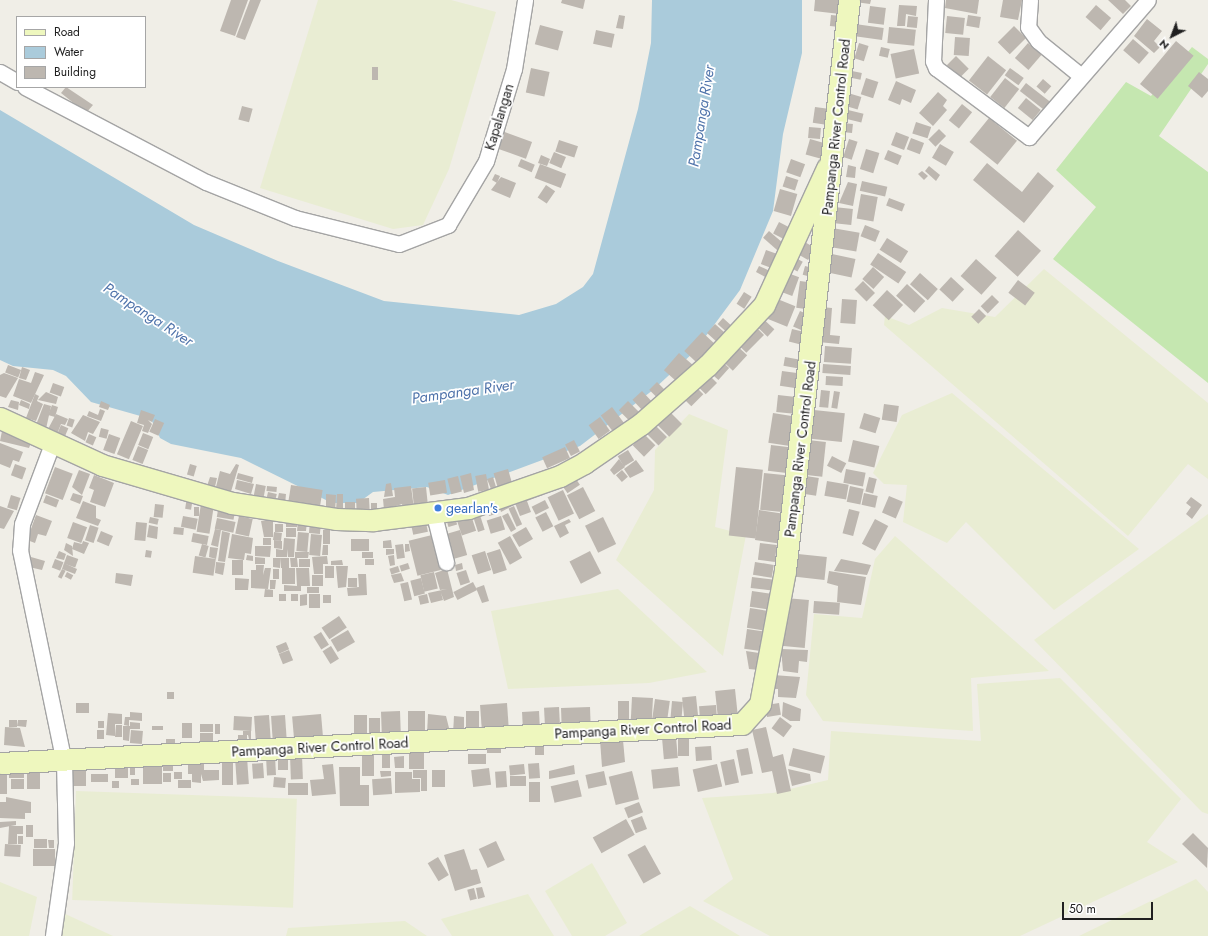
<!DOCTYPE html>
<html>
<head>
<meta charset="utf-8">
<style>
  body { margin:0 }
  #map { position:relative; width:1208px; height:936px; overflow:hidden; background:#f0eee7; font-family:Jost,sans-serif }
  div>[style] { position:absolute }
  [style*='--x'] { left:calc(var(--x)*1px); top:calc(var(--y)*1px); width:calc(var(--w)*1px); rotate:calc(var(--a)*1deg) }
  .farmland>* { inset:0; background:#e9edd3; transform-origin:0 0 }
  .grass>* { inset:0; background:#c5e7b0 }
  .water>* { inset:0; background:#aacbdb }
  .building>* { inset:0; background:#bdb7b0; transform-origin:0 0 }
  .roads { filter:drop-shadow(1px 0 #a4a4a4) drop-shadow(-1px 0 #a4a4a4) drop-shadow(0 1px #a4a4a4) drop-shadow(0 -1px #a4a4a4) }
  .street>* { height:15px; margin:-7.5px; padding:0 7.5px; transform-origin:7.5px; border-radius:7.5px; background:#fff }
  .secondary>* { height:21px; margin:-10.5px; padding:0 10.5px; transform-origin:10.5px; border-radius:10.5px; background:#eef7be }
  .dots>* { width:11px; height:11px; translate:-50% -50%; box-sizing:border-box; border:2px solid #fff; border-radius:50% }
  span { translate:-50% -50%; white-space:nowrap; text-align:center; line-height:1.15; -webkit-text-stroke:3.5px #fff; paint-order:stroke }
  .street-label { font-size:14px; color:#202020 }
  .shop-label { font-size:14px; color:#366cbe }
  .left { translate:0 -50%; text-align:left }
  .water-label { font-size:15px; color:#5074ab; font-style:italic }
  .legend { position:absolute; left:16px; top:16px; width:130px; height:72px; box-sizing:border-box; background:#fff; border:1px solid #a6a6a6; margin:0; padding:5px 7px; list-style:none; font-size:12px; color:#202020 }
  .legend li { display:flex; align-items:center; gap:8px; height:20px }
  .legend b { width:20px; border:1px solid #a6a6a6 }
  .north { position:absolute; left:1152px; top:16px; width:40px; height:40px; -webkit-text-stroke:3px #fff; paint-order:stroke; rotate:222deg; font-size:11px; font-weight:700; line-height:16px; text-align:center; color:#202020 }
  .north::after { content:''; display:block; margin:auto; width:14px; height:18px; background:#202020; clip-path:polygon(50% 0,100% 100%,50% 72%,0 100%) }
  .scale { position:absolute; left:1062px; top:902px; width:91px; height:18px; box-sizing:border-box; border:2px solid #202020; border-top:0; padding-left:5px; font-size:12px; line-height:14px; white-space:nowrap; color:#202020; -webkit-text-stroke:3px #fff; paint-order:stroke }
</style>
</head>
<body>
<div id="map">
  <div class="farmland">
    <div style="clip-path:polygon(318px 0,451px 0,496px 12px,449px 169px,423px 225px,393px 229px,260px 188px)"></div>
    <div style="clip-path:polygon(1044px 269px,1208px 403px,1208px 479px,1188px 464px,1128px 536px,884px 325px,885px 316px,909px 325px,942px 308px,995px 317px)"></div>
    <div style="clip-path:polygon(952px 393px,1139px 549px,1054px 610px,966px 522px,947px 543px,903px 522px,907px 485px,884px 484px,873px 473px,902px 415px)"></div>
    <div style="clip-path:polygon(689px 414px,728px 430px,715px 527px,746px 535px,723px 656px,616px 560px,654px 490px,655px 450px)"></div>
    <div style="clip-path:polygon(1208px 514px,1208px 814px,1202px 812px,1034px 640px)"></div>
    <div style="clip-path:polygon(895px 536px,1049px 671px,971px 678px,973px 731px,823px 721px,806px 695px,814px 614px,862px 618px,875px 559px)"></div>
    <div style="clip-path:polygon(618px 589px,707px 672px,649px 683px,508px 689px,491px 611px)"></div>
    <div style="clip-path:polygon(1060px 678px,1181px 799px,1147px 842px,1178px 862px,1020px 936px,770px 936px,703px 901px,733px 879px,702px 798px,773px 793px,828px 780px,831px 731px,981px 741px,977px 684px)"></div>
    <div style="left:76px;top:791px;width:221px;height:109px;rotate:2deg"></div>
    <div style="clip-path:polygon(592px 863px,627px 923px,605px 936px,572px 936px,545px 891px)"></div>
    <div style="clip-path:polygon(1196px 879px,1208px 892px,1208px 936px,1079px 936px)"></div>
    <div style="clip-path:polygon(0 882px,37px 897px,29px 936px,0 936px)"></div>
    <div style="clip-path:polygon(528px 894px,554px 936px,452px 936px,441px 919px)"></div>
    <div style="clip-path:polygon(690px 906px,740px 936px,639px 936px)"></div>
    <div style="clip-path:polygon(61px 912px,113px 936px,56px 936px)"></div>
    <div style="clip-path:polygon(405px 921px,427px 936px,286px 936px,288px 928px)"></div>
  </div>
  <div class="grass">
    <div style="clip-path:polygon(1192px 47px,1208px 59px,1208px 64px,1159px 136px,1208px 172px,1208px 383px,1053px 259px,1096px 207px,1056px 170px,1126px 82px,1151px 96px)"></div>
  </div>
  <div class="water">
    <div style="clip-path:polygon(652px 0,802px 0,802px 53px,783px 134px,773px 211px,740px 290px,694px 352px,653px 390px,580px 446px,448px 495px,427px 487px,373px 492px,358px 503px,332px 503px,241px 458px,171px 444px,160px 438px,151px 419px,91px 402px,66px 376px,53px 370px,13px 366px,0 360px,0 110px,194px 225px,278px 261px,384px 301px,519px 315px,556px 304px,583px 287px,593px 274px,638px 109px,651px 43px)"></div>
  </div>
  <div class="building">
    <div style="clip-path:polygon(231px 0,248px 0,235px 36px,220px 31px)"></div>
    <div style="clip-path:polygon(250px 0,261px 0,245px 40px,236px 37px)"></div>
    <div style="clip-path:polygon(562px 0,585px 0,583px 9px,561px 3px)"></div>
    <div style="clip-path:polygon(815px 0,841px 0,840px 14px,814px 11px)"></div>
    <div style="clip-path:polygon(855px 0,871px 0,870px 4px,855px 2px)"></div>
    <div style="clip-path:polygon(946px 0,979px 0,977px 14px,945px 8px)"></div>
    <div style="clip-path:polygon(1003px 0,1022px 0,1018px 20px,1000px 17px)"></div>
    <div style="clip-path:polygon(1108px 0,1125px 0,1131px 6px,1123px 14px)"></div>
    <div style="clip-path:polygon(899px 5px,917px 6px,916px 16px,906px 14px,905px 26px,897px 26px)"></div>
    <div style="left:1096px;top:5px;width:20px;height:16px;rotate:41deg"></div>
    <div style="left:870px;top:6px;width:16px;height:17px;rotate:7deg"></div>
    <div style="clip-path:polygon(619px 15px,625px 16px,623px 29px,616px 28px)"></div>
    <div style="left:831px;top:15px;width:10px;height:11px;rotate:6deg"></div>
    <div style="left:968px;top:15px;width:13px;height:11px;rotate:9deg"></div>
    <div style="left:908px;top:16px;width:10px;height:11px;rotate:6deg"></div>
    <div style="left:947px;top:16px;width:18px;height:17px;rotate:6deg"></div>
    <div style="clip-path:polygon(1147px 19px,1162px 31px,1154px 41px,1160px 47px,1154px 53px,1134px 36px)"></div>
    <div style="left:855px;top:24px;width:29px;height:12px;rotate:8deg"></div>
    <div style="left:540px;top:25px;width:24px;height:20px;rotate:15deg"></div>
    <div style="left:1014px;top:26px;width:17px;height:23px;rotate:45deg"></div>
    <div style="left:889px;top:27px;width:27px;height:16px;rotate:6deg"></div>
    <div style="left:596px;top:30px;width:19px;height:14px;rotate:12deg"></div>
    <div style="left:955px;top:37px;width:15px;height:18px;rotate:4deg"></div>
    <div style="left:1133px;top:39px;width:21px;height:15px;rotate:41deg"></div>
    <div style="left:1176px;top:41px;width:23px;height:56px;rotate:40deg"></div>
    <div style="left:859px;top:43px;width:10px;height:16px;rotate:17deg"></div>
    <div style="left:1028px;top:43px;width:18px;height:20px;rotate:41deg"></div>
    <div style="left:881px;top:47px;width:9px;height:9px;rotate:13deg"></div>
    <div style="left:914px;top:49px;width:25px;height:24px;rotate:78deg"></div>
    <div style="left:956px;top:56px;width:18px;height:13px;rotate:45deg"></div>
    <div style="left:988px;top:56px;width:23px;height:31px;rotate:38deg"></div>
    <div style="left:372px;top:67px;width:6px;height:13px"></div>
    <div style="left:531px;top:68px;width:19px;height:25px;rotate:12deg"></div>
    <div style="left:1010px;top:68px;width:17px;height:9px;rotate:36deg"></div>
    <div style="left:852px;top:71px;width:10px;height:7px;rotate:11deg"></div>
    <div style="clip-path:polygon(1199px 72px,1208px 79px,1208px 91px,1202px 98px,1188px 86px)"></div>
    <div style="left:866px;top:78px;width:13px;height:17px;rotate:18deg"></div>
    <div style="left:1005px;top:78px;width:18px;height:24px;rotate:38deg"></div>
    <div style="left:1043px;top:79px;width:11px;height:10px;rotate:41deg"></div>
    <div style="clip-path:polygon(896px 81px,916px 90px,911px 103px,902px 99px,900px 105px,888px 100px)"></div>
    <div style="left:1026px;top:83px;width:31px;height:10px;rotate:38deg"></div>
    <div style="clip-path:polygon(66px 87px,93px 105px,86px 113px,61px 93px)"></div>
    <div style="clip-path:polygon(938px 92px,947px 100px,943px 106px,947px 110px,933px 126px,919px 113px)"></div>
    <div style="left:848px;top:93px;width:14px;height:13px;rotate:17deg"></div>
    <div style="left:1026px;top:98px;width:19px;height:13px;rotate:39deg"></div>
    <div style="left:962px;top:104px;width:13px;height:21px;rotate:39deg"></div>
    <div style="left:242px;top:106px;width:11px;height:14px;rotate:15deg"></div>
    <div style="left:815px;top:107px;width:15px;height:16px;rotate:8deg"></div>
    <div style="left:848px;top:110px;width:16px;height:9px;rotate:14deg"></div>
    <div style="left:989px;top:118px;width:36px;height:31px;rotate:39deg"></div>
    <div style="left:916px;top:122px;width:16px;height:12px;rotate:18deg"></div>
    <div style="left:843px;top:123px;width:10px;height:9px;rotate:6deg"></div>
    <div style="left:809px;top:127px;width:12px;height:11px;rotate:5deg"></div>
    <div style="left:939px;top:129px;width:10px;height:15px;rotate:45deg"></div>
    <div style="left:502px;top:131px;width:32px;height:18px;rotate:20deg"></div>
    <div style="left:896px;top:132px;width:14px;height:14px;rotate:21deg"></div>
    <div style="left:911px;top:138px;width:14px;height:12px;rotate:21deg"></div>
    <div style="left:810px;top:139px;width:19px;height:16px;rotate:16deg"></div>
    <div style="left:849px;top:139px;width:9px;height:19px;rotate:18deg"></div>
    <div style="left:559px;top:140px;width:20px;height:12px;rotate:18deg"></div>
    <div style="left:940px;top:144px;width:16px;height:16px;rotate:30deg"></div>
    <div style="left:866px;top:149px;width:14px;height:21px;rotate:17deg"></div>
    <div style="left:888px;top:150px;width:15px;height:10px;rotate:23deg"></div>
    <div style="left:554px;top:152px;width:13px;height:12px;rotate:23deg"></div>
    <div style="clip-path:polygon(541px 155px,550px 159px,547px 166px,538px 163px)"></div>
    <div style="left:521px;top:159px;width:15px;height:8px;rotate:23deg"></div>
    <div style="left:791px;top:159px;width:15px;height:14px;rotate:20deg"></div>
    <div style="clip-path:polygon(987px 163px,1022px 192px,1038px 172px,1054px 186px,1024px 223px,973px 180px)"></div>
    <div style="left:540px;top:164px;width:28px;height:15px;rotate:21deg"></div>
    <div style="clip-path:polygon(848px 165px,856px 167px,855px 178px,846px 177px)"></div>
    <div style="clip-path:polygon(929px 166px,940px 175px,936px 181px,925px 171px)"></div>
    <div style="clip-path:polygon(922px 171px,928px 176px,924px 180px,918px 174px)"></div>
    <div style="clip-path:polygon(495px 174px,500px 176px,497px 183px,492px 180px)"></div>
    <div style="left:786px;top:176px;width:13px;height:11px;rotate:18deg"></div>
    <div style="clip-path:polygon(501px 177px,516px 183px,510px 198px,491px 190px)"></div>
    <div style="left:862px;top:181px;width:26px;height:10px;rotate:13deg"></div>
    <div style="clip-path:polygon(848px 182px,857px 184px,853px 206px,839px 203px)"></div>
    <div style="left:546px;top:185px;width:11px;height:15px;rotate:34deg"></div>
    <div style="left:780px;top:189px;width:18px;height:23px;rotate:16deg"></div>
    <div style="left:861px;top:194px;width:17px;height:25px;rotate:10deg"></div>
    <div style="left:889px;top:198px;width:17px;height:8px;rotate:21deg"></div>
    <div style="left:834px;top:207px;width:19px;height:16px;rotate:6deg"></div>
    <div style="left:779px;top:222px;width:13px;height:13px;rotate:27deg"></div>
    <div style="left:865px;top:225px;width:16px;height:12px;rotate:22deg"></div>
    <div style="left:832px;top:228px;width:28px;height:19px;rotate:10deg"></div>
    <div style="left:1018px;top:230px;width:31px;height:35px;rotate:42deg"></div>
    <div style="left:769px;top:231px;width:20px;height:9px;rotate:41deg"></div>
    <div style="left:887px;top:238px;width:25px;height:14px;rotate:32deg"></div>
    <div style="left:803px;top:241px;width:14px;height:14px;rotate:30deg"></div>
    <div style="left:766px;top:250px;width:12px;height:15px;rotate:20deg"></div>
    <div style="left:878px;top:253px;width:34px;height:14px;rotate:34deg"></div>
    <div style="left:832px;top:254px;width:24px;height:19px;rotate:12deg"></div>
    <div style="left:794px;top:257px;width:10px;height:11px;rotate:29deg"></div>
    <div style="left:976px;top:259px;width:28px;height:23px;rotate:42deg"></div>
    <div style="clip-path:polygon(759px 266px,770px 271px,767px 278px,756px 272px)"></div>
    <div style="left:805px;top:266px;width:11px;height:9px;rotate:15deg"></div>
    <div style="left:873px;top:267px;width:15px;height:16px;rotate:42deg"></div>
    <div style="left:785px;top:272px;width:15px;height:20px;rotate:20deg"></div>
    <div style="left:920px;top:273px;width:24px;height:15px;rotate:42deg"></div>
    <div style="left:951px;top:277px;width:18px;height:17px;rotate:43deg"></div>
    <div style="left:1018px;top:280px;width:21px;height:16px;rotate:37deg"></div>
    <div style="left:800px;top:281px;width:15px;height:27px;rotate:8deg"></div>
    <div style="left:863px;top:281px;width:17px;height:12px;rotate:45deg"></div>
    <div style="left:907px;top:284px;width:25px;height:16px;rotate:43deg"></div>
    <div style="left:887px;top:290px;width:22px;height:21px;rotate:43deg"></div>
    <div style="left:744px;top:292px;width:9px;height:14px;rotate:32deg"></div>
    <div style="left:992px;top:295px;width:10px;height:16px;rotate:45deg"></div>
    <div style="left:775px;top:298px;width:22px;height:22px;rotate:22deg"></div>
    <div style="left:842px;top:299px;width:15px;height:24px;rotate:4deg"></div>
    <div style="clip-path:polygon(821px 307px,832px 308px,830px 335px,840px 336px,839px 344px,818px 342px)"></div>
    <div style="left:979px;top:309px;width:10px;height:11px;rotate:45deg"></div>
    <div style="left:800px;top:311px;width:10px;height:17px;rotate:24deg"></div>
    <div style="left:759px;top:315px;width:21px;height:10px;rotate:43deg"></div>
    <div style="left:723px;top:318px;width:13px;height:8px;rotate:42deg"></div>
    <div style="left:752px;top:323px;width:17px;height:25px;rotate:45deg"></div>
    <div style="left:715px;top:324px;width:15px;height:12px;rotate:42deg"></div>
    <div style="left:792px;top:329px;width:16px;height:13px;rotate:14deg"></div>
    <div style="left:702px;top:332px;width:18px;height:26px;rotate:43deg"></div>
    <div style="left:734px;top:343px;width:18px;height:21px;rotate:43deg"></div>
    <div style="left:825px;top:346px;width:27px;height:16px;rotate:4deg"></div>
    <div style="left:679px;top:353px;width:18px;height:23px;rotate:41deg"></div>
    <div style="left:785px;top:357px;width:17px;height:9px;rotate:10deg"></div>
    <div style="left:718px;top:358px;width:15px;height:16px;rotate:42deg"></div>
    <div style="left:823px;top:364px;width:28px;height:9px;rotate:4deg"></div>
    <div style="left:8px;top:365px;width:14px;height:8px;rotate:21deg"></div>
    <div style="clip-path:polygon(22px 367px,30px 370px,26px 380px,19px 378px)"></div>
    <div style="left:705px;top:371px;width:17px;height:16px;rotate:45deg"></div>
    <div style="left:782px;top:371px;width:15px;height:15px;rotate:8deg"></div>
    <div style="clip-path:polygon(35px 372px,44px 375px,31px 403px,13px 396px,19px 379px,31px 383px)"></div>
    <div style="clip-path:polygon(4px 373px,18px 378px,6px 398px,0 396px,0 375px)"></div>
    <div style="left:826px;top:376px;width:17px;height:9px;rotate:3deg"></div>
    <div style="left:657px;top:382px;width:13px;height:11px;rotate:45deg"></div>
    <div style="left:53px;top:383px;width:12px;height:10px;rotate:20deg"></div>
    <div style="left:692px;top:383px;width:16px;height:17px;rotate:45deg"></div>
    <div style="left:821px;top:390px;width:9px;height:17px;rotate:6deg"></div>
    <div style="left:642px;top:391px;width:16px;height:13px;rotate:47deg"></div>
    <div style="left:834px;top:391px;width:6px;height:17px;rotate:9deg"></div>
    <div style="clip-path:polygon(46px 392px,58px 397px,56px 404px,38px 400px)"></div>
    <div style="clip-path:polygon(35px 394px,39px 396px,37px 401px,43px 404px,36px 421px,26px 418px)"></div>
    <div style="left:778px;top:395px;width:18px;height:17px;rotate:6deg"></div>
    <div style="clip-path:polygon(11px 400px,19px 402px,18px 410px,8px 407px)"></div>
    <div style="clip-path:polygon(21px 400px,30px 404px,29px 409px,19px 405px)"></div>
    <div style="clip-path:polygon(101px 401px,110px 405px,108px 410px,99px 407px)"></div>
    <div style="left:628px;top:401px;width:17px;height:13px;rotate:45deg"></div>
    <div style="clip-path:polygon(44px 404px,51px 406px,46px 429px,36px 425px)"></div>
    <div style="left:884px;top:404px;width:15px;height:16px;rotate:8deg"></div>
    <div style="clip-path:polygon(52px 405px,58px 407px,55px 417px,48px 415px)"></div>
    <div style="left:612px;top:407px;width:20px;height:14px;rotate:53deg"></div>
    <div style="left:665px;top:407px;width:24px;height:18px;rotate:45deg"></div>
    <div style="clip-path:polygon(100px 409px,105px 411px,101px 421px,87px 416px,89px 411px,98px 415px)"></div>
    <div style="clip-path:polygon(141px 410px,155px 415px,152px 422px,148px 420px,152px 424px,148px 433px,142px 431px,144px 425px,137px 423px)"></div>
    <div style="left:814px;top:410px;width:31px;height:29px;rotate:6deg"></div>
    <div style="left:773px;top:413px;width:25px;height:30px;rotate:9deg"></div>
    <div style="left:864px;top:413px;width:17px;height:16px;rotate:17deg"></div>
    <div style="clip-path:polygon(56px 414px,68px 419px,65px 425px,61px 424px,57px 434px,47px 431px)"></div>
    <div style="clip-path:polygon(83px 415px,100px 422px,93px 434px,88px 432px,85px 441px,71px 433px)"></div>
    <div style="left:600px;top:417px;width:17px;height:14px;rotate:54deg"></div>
    <div style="left:69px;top:418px;width:6px;height:8px;rotate:18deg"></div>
    <div style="left:155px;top:419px;width:10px;height:14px;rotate:24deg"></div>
    <div style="left:650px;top:420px;width:24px;height:12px;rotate:45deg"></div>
    <div style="left:131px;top:421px;width:13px;height:36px;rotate:23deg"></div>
    <div style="left:61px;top:425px;width:8px;height:15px;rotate:23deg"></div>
    <div style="clip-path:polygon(3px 426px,33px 438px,29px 448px,0 441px)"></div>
    <div style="left:101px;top:428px;width:8px;height:9px;rotate:14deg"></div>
    <div style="left:143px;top:433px;width:11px;height:13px;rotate:22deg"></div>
    <div style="left:89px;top:434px;width:8px;height:9px;rotate:23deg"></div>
    <div style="left:109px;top:434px;width:12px;height:17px;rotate:20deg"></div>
    <div style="left:644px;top:434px;width:16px;height:16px;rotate:45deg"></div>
    <div style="left:574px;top:440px;width:13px;height:10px;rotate:63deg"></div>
    <div style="left:808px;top:440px;width:18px;height:35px;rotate:6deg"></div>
    <div style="left:853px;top:440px;width:27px;height:22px;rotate:13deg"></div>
    <div style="clip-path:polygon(0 443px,23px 452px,19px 462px,13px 460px,10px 468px,0 464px)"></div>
    <div style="left:771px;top:445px;width:23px;height:26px;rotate:7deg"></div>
    <div style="left:138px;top:446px;width:11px;height:15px;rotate:22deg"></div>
    <div style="left:565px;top:447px;width:12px;height:25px;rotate:66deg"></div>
    <div style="left:628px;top:450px;width:12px;height:12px;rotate:59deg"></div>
    <div style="left:832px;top:456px;width:16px;height:11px;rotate:27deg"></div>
    <div style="clip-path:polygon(619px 459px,625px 467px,614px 475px,610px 470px)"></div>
    <div style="clip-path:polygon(636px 460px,644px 471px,630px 478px,624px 469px)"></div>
    <div style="left:15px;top:464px;width:12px;height:12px;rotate:20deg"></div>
    <div style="left:190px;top:464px;width:7px;height:11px;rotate:16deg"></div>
    <div style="clip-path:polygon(236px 464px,239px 465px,230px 495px,215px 491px,220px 471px,230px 474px)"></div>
    <div style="left:55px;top:467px;width:19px;height:28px;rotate:21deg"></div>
    <div style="left:736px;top:467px;width:27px;height:69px;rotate:6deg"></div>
    <div style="left:508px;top:469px;width:15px;height:15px;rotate:74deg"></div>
    <div style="left:846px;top:469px;width:20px;height:14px;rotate:11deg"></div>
    <div style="clip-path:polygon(79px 470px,90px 474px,82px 495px,72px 487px)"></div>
    <div style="left:622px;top:470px;width:9px;height:8px;rotate:49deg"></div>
    <div style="left:238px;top:473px;width:16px;height:6px;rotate:15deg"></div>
    <div style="clip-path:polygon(471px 473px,474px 490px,464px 493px,460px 476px)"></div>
    <div style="left:764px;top:473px;width:27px;height:37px;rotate:6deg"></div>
    <div style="left:486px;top:474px;width:16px;height:11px;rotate:79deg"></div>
    <div style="clip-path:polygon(94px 475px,114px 483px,105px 507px,90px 502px,94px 490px,89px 488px)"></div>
    <div style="left:458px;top:476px;width:16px;height:11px;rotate:76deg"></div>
    <div style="left:806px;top:476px;width:13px;height:18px;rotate:9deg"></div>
    <div style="clip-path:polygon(210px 477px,217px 478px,214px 491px,206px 489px)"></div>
    <div style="clip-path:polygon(493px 477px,496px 487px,491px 489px,487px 479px)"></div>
    <div style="left:869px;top:477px;width:8px;height:15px;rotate:14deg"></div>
    <div style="left:576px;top:479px;width:7px;height:15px;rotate:56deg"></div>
    <div style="clip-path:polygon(237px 480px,254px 484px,251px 494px,235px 489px)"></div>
    <div style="left:445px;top:480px;width:13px;height:17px;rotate:81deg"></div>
    <div style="left:827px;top:481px;width:22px;height:15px;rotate:10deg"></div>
    <div style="clip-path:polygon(391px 483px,393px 496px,384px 497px,386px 484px)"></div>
    <div style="left:256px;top:484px;width:10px;height:17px;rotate:11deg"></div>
    <div style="left:291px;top:485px;width:32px;height:21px;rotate:9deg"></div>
    <div style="clip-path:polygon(539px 485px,543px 495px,527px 501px,531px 512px,520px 516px,512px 495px)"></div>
    <div style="left:267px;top:486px;width:10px;height:5px;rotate:6deg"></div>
    <div style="clip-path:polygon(411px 486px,414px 509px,403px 510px,402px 504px,384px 510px,383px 499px,395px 497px,394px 488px)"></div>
    <div style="left:850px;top:486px;width:14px;height:16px;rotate:12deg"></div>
    <div style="left:426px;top:487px;width:18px;height:14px;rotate:84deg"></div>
    <div style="left:583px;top:487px;width:27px;height:18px;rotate:63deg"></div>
    <div style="left:563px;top:490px;width:26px;height:17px;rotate:65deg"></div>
    <div style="left:268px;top:492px;width:9px;height:7px;rotate:13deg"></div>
    <div style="clip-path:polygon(73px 493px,83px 496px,80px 504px,70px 500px)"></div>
    <div style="clip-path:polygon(279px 493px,286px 494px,285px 504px,277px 502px)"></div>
    <div style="left:864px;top:493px;width:14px;height:12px;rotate:12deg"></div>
    <div style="clip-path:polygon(326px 494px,336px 495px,335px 513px,326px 513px)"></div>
    <div style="clip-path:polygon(337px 494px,343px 494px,343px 512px,336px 512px)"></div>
    <div style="left:11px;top:495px;width:10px;height:13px;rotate:17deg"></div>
    <div style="left:46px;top:495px;width:14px;height:8px;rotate:21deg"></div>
    <div style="clip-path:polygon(511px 496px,514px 505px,501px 512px,497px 500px)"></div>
    <div style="left:889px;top:496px;width:15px;height:18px;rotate:23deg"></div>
    <div style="left:187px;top:497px;width:6px;height:12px;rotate:9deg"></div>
    <div style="clip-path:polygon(1191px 497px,1202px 505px,1192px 519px,1186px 514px,1191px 507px,1186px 503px)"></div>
    <div style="left:369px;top:498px;width:18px;height:13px;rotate:87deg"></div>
    <div style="clip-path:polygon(495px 500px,499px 513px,489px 516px,488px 511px)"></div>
    <div style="left:545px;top:500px;width:9px;height:15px;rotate:63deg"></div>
    <div style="clip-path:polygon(83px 501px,96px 506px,96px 518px,101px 520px,98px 526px,76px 518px)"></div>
    <div style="left:345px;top:502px;width:10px;height:8px"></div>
    <div style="left:371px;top:503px;width:6px;height:10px"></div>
    <div style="left:155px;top:504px;width:9px;height:13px;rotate:6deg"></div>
    <div style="left:201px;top:504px;width:13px;height:28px;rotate:9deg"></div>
    <div style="clip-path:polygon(0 506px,14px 511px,4px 529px,0 528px)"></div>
    <div style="left:477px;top:506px;width:25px;height:7px;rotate:72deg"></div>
    <div style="left:514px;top:506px;width:20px;height:6px;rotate:66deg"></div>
    <div style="left:194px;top:507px;width:5px;height:9px"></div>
    <div style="left:469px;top:509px;width:23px;height:15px;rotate:72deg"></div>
    <div style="left:849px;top:509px;width:11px;height:25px;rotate:15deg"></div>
    <div style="left:218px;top:510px;width:17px;height:7px;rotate:10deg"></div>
    <div style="left:453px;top:510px;width:15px;height:9px;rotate:74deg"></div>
    <div style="clip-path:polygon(759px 510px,785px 514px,784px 529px,778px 528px,784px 529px,782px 544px,755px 540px)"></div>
    <div style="left:546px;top:512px;width:16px;height:12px;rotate:63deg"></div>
    <div style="clip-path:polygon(508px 513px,516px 529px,511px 532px,502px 516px)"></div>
    <div style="clip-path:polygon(36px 515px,52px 521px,46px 536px,38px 534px,35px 543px,27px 540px)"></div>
    <div style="left:183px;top:516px;width:15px;height:11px;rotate:11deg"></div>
    <div style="left:239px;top:516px;width:14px;height:18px;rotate:12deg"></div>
    <div style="left:501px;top:516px;width:14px;height:15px;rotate:73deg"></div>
    <div style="left:150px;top:517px;width:9px;height:6px;rotate:13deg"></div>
    <div style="left:603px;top:517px;width:30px;height:20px;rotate:64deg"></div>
    <div style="left:217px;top:518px;width:19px;height:11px;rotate:12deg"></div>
    <div style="left:286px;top:518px;width:11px;height:9px"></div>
    <div style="left:425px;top:518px;width:14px;height:15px;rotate:78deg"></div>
    <div style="clip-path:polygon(273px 519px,273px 537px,264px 537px,261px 521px)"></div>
    <div style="clip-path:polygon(569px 519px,571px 522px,565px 525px,569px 533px,560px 538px,554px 526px)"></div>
    <div style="left:875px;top:519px;width:15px;height:28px;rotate:28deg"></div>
    <div style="clip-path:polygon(298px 521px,307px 521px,306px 531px,297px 531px)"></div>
    <div style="left:310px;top:521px;width:11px;height:12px;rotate:5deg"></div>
    <div style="left:73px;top:522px;width:15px;height:17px;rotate:20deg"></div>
    <div style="left:136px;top:522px;width:11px;height:18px;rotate:5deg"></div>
    <div style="left:275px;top:524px;width:8px;height:8px"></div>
    <div style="left:90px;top:525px;width:9px;height:16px;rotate:18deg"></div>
    <div style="clip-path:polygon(149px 525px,158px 527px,157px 539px,147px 537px)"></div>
    <div style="left:174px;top:527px;width:10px;height:7px;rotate:6deg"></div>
    <div style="left:526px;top:527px;width:14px;height:16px;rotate:60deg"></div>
    <div style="left:286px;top:528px;width:10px;height:9px"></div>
    <div style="clip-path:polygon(215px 529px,221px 530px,218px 547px,211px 545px)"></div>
    <div style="left:323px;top:530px;width:7px;height:14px"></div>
    <div style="left:460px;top:530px;width:26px;height:17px;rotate:74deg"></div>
    <div style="left:101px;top:531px;width:13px;height:11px;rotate:23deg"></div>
    <div style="clip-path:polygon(222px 531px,230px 533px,225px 562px,218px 561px)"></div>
    <div style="left:274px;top:532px;width:8px;height:8px;rotate:7deg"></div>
    <div style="left:298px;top:532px;width:11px;height:19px;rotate:5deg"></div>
    <div style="left:193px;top:533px;width:16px;height:9px;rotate:11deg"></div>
    <div style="clip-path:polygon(232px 534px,253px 538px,251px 554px,245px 553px,244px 560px,228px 558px)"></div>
    <div style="left:311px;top:534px;width:11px;height:21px;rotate:5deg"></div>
    <div style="left:432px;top:535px;width:36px;height:24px;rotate:76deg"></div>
    <div style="left:510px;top:536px;width:25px;height:14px;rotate:61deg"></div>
    <div style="left:263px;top:538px;width:8px;height:7px"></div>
    <div style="clip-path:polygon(284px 538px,295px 539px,294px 557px,288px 557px,287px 549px,287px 557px,276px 557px,276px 549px,283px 550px)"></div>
    <div style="left:351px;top:539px;width:18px;height:12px"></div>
    <div style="clip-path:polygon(274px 540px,282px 541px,282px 549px,274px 548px)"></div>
    <div style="clip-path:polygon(391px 540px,392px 548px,383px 548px,383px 541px)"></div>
    <div style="clip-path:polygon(83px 541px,89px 543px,84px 554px,72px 549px,74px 542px,82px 544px)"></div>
    <div style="clip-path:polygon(66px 543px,72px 546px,73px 556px,64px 550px)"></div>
    <div style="left:760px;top:543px;width:17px;height:17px;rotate:7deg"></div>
    <div style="left:202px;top:544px;width:7px;height:12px;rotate:16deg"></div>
    <div style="left:403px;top:544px;width:14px;height:8px;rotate:82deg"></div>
    <div style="clip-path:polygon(405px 544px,409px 544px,410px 551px,405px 552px)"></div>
    <div style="clip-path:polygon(323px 545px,328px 545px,328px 555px,322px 555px)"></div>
    <div style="clip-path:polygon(255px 546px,271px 546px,270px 557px,255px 556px)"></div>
    <div style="clip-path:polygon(210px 547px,218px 548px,216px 559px,209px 557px)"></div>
    <div style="clip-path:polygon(386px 549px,394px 549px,394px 554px,386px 555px)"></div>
    <div style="left:500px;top:549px;width:22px;height:14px;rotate:72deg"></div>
    <div style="left:146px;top:550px;width:6px;height:7px;rotate:9deg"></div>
    <div style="clip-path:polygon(59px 551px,66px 554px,64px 560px,56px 558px)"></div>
    <div style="left:485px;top:551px;width:20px;height:14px;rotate:72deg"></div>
    <div style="left:590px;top:551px;width:25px;height:23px;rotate:63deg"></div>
    <div style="clip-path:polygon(295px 552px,309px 552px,308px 558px,297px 558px,298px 567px,291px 567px,290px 558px,295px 558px)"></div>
    <div style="left:362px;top:552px;width:11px;height:6px"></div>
    <div style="left:798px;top:554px;width:29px;height:23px;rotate:6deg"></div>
    <div style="left:67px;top:555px;width:12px;height:9px;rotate:20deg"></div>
    <div style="clip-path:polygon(247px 555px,253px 556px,253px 561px,246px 560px)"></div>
    <div style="clip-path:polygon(394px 555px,395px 565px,390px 566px,388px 556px)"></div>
    <div style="left:195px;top:556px;width:21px;height:17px;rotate:8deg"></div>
    <div style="clip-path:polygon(327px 556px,328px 564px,323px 564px,323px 574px,314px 574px,312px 557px)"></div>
    <div style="clip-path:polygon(31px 557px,45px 561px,42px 570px,29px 567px)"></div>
    <div style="clip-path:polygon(255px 557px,265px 558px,265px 564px,255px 564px)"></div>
    <div style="clip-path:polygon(273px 558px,281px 558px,280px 568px,273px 567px)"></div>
    <div style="left:281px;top:558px;width:8px;height:10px"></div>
    <div style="left:55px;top:559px;width:9px;height:9px;rotate:21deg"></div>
    <div style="left:299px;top:559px;width:11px;height:8px"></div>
    <div style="left:365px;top:559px;width:9px;height:6px"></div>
    <div style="clip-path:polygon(841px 559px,871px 565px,867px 575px,834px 571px)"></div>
    <div style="left:232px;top:560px;width:11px;height:15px"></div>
    <div style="clip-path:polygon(342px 560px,343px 565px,331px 565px,331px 561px)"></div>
    <div style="clip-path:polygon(216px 562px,225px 563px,223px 575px,215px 573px)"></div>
    <div style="left:755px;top:562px;width:19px;height:13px;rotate:9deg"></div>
    <div style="clip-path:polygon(64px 563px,77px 569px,75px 574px,62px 569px)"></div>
    <div style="left:408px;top:563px;width:6px;height:9px;rotate:72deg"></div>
    <div style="clip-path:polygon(462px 563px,463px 569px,456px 571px,455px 565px)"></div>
    <div style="clip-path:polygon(256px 565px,264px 565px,263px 575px,265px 568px,271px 568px,268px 589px,251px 588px,251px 570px,256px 570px)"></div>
    <div style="left:325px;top:566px;width:9px;height:12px"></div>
    <div style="clip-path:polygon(336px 566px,348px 566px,346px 587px,338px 588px)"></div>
    <div style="left:398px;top:566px;width:6px;height:9px;rotate:72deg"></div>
    <div style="left:282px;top:568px;width:13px;height:16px"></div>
    <div style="clip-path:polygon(296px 568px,309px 568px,310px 586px,301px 586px,301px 591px,284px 591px,284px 585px,297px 586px)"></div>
    <div style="left:62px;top:569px;width:4px;height:9px;rotate:27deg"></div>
    <div style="left:273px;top:569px;width:6px;height:10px"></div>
    <div style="clip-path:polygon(447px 569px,454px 597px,444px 601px,441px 593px,443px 600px,431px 603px,428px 593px,447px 589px,440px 590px,435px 573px)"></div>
    <div style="left:466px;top:570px;width:13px;height:10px;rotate:72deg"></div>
    <div style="clip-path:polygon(829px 571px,866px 577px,861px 605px,837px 602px,838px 586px,827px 583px)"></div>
    <div style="left:67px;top:572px;width:7px;height:5px;rotate:27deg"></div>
    <div style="left:434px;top:572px;width:17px;height:14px;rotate:77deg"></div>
    <div style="clip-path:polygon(116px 573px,133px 575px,131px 586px,115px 583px)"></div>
    <div style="clip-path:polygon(401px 573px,404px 581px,394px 583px,391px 575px)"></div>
    <div style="clip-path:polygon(358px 574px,366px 574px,367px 595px,348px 596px,347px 588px,359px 587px)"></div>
    <div style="left:323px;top:575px;width:11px;height:11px;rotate:90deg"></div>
    <div style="left:752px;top:577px;width:25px;height:11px;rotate:7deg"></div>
    <div style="clip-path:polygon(235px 578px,249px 579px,248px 590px,235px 590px)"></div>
    <div style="left:348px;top:578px;width:9px;height:9px"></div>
    <div style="left:421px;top:578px;width:16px;height:11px;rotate:76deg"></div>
    <div style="clip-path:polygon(270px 580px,276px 580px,275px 589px,270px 589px)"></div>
    <div style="left:408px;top:582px;width:18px;height:8px;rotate:77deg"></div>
    <div style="left:473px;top:582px;width:9px;height:22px;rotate:63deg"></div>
    <div style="clip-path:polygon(484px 585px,489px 601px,482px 603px,476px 588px)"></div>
    <div style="left:319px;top:587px;width:6px;height:12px;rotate:90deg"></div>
    <div style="clip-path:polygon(265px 589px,273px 590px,273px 597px,264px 597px)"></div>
    <div style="left:752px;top:591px;width:21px;height:16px;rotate:8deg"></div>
    <div style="left:279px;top:594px;width:7px;height:7px"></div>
    <div style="left:291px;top:594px;width:7px;height:7px"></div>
    <div style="clip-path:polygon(307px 594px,307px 605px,300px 606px,300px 595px)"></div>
    <div style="left:309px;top:594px;width:11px;height:14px"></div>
    <div style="left:427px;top:594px;width:9px;height:9px;rotate:77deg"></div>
    <div style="left:323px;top:595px;width:8px;height:8px"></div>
    <div style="left:785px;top:598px;width:24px;height:48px;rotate:5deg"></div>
    <div style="left:814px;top:601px;width:26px;height:12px;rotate:4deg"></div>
    <div style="left:750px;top:608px;width:20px;height:20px;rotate:9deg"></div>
    <div style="left:339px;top:616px;width:14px;height:21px;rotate:56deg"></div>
    <div style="left:747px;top:629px;width:21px;height:20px;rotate:8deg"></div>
    <div style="left:348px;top:630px;width:14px;height:20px;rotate:60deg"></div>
    <div style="left:321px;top:632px;width:15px;height:9px;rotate:58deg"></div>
    <div style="left:286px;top:642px;width:8px;height:11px;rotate:67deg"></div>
    <div style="left:331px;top:646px;width:15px;height:10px;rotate:58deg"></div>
    <div style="clip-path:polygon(781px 649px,808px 650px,807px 662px,799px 661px,798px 673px,783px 671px)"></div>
    <div style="left:289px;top:650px;width:11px;height:11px;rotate:68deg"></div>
    <div style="clip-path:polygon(746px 651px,766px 654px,759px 670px,749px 669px)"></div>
    <div style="clip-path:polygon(773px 675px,800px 677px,796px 698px,778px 697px,778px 689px,772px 689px)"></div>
    <div style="left:735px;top:689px;width:28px;height:20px;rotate:84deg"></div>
    <div style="left:167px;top:692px;width:7px;height:7px"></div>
    <div style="left:696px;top:696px;width:27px;height:14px;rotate:84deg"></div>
    <div style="left:632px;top:697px;width:21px;height:27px;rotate:3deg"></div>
    <div style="left:655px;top:699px;width:15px;height:24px;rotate:8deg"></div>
    <div style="left:618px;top:701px;width:11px;height:29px"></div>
    <div style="left:672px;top:701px;width:11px;height:23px;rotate:5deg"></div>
    <div style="clip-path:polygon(783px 702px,801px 709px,800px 721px,790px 721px,782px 716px)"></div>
    <div style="left:76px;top:703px;width:13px;height:10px"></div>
    <div style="left:507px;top:703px;width:30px;height:27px;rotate:86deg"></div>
    <div style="left:779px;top:703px;width:12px;height:14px;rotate:81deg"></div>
    <div style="left:716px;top:705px;width:16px;height:17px;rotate:86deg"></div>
    <div style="left:559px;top:707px;width:22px;height:15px;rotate:87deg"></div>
    <div style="left:590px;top:707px;width:23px;height:29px;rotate:88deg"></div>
    <div style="left:400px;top:711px;width:27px;height:19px;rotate:88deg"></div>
    <div style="left:425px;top:711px;width:27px;height:17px;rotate:90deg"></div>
    <div style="left:479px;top:711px;width:20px;height:13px;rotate:90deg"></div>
    <div style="left:539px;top:711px;width:22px;height:17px;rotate:87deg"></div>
    <div style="clip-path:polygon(130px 712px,142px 713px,142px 721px,129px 720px,129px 726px,124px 725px,125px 717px,130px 717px)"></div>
    <div style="clip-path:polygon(108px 713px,122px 714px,122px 724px,115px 724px,115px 736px,106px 735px)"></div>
    <div style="left:321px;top:714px;width:23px;height:29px;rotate:85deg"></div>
    <div style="clip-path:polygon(428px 714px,446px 716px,451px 736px,427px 734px)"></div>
    <div style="left:269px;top:715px;width:26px;height:15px;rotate:86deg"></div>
    <div style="left:285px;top:715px;width:26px;height:14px;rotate:86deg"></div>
    <div style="left:354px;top:715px;width:13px;height:23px"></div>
    <div style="left:234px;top:716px;width:18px;height:14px;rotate:3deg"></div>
    <div style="clip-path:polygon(454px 716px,464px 717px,464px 734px,453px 734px)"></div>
    <div style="left:780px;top:717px;width:15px;height:14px;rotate:37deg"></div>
    <div style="left:369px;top:718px;width:11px;height:15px"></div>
    <div style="left:9px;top:720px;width:8px;height:7px"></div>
    <div style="clip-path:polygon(18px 720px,27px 720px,26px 727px,17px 726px)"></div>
    <div style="left:98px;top:721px;width:6px;height:7px"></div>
    <div style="clip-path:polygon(130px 722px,140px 723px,140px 729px,130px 729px,129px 741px,123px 740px,123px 726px,130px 726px)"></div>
    <div style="left:182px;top:723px;width:10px;height:15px"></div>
    <div style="left:200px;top:724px;width:13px;height:8px"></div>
    <div style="left:215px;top:724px;width:5px;height:10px"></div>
    <div style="clip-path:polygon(116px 725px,122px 725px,122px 737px,115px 737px)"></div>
    <div style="left:152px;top:726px;width:11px;height:4px"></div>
    <div style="clip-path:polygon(5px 727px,20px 728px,25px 747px,4px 745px)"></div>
    <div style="clip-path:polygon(766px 727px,773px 757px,783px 754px,791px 791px,777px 794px,772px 771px,762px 773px,752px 730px)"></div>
    <div style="left:97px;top:730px;width:7px;height:9px"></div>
    <div style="left:131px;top:730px;width:12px;height:13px;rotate:5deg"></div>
    <div style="clip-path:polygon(243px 731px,251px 731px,251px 747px,248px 735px,243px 735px)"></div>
    <div style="left:200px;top:733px;width:13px;height:9px"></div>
    <div style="left:238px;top:735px;width:9px;height:12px"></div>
    <div style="left:678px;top:736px;width:11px;height:20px"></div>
    <div style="left:676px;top:737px;width:21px;height:14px;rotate:85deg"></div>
    <div style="left:166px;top:739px;width:9px;height:6px"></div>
    <div style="clip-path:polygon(600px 740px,623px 740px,625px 762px,602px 767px)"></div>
    <div style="left:535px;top:744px;width:9px;height:11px"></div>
    <div style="left:711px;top:746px;width:14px;height:16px;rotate:86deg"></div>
    <div style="left:501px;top:747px;width:6px;height:14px;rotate:90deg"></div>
    <div style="left:748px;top:748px;width:26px;height:12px;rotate:79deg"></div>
    <div style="left:793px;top:748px;width:33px;height:18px;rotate:14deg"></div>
    <div style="left:409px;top:750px;width:15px;height:19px"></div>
    <div style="left:362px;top:753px;width:12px;height:23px"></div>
    <div style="left:382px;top:753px;width:8px;height:15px"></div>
    <div style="left:302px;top:754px;width:25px;height:12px;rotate:88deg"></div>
    <div style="left:468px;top:754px;width:18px;height:10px"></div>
    <div style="left:288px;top:755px;width:15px;height:10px;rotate:90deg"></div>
    <div style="left:275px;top:756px;width:19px;height:9px;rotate:87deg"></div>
    <div style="clip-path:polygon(404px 756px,404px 768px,395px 768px,394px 757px)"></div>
    <div style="left:247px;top:757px;width:27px;height:12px;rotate:86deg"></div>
    <div style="left:734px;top:759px;width:24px;height:14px;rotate:78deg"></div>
    <div style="left:163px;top:760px;width:10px;height:11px"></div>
    <div style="clip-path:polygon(182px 760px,204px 762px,204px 770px,219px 770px,219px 780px,203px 781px,201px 774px,201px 783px,192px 782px,192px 774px,188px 774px,188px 765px,182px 765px)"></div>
    <div style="left:130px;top:761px;width:5px;height:14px"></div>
    <div style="left:143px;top:761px;width:19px;height:23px"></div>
    <div style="left:115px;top:762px;width:13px;height:16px"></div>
    <div style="left:222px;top:763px;width:11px;height:22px"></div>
    <div style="left:263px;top:763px;width:15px;height:11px;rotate:86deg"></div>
    <div style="left:539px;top:763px;width:15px;height:11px;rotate:86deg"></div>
    <div style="clip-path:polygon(333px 764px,336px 794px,312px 796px,310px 780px,324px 779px,322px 765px)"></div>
    <div style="left:524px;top:764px;width:10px;height:15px;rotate:84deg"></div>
    <div style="left:717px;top:764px;width:23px;height:25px;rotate:77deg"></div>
    <div style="clip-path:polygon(574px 765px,575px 774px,549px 779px,549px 771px)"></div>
    <div style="clip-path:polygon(339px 767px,360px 767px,360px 785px,369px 785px,369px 806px,340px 806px)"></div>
    <div style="left:678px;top:767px;width:19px;height:27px;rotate:84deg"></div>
    <div style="left:0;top:768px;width:7px;height:26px"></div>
    <div style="left:489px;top:768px;width:17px;height:18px;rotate:83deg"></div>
    <div style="left:9px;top:769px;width:15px;height:9px"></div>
    <div style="left:73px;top:769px;width:13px;height:17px"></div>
    <div style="clip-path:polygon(788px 769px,810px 774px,811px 781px,792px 786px)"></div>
    <div style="clip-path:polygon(413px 770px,427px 770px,427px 791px,421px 791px,421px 778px,413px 778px)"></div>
    <div style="left:432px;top:770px;width:13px;height:17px"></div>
    <div style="clip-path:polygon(380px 771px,391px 771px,391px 776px,381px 777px)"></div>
    <div style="left:506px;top:771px;width:16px;height:11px;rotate:86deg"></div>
    <div style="left:604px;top:771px;width:14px;height:19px;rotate:78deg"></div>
    <div style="left:632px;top:771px;width:29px;height:24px;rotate:76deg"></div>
    <div style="left:27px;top:772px;width:13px;height:17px"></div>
    <div style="left:174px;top:772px;width:8px;height:7px"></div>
    <div style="clip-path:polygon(395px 772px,412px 772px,412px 779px,420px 779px,420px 792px,395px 793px)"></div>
    <div style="left:163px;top:773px;width:8px;height:9px"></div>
    <div style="left:91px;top:774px;width:17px;height:8px"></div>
    <div style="left:526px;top:776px;width:10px;height:16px;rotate:90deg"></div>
    <div style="left:274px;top:777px;width:12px;height:10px;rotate:5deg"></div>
    <div style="left:391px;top:778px;width:16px;height:19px;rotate:86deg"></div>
    <div style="left:11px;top:779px;width:13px;height:10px"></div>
    <div style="left:131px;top:779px;width:8px;height:6px"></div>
    <div style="left:178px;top:780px;width:13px;height:8px"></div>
    <div style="left:578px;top:780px;width:17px;height:28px;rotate:77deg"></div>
    <div style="left:112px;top:781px;width:7px;height:7px"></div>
    <div style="left:529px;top:782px;width:11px;height:20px"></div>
    <div style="left:288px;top:783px;width:20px;height:12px"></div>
    <div style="clip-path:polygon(6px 797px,31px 802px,31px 813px,25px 813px,25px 819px,0 818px,0 802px,6px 802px)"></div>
    <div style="left:639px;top:802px;width:11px;height:16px;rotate:68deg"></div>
    <div style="left:642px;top:816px;width:14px;height:12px;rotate:69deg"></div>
    <div style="left:626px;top:819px;width:18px;height:38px;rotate:61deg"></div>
    <div style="clip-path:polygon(16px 821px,16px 825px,0 828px,0 822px)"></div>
    <div style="left:26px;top:825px;width:7px;height:12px"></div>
    <div style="clip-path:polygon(9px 826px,23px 826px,23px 834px,17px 834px,17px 844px,8px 844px)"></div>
    <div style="clip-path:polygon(1193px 833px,1208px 848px,1207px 868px,1182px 844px)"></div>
    <div style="left:18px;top:836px;width:5px;height:8px"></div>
    <div style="left:34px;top:839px;width:13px;height:9px"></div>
    <div style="clip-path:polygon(48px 840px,54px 840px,54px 848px,49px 848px)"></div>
    <div style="left:496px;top:841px;width:21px;height:19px;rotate:65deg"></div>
    <div style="left:5px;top:844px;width:16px;height:12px;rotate:4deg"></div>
    <div style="left:645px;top:845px;width:33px;height:20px;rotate:61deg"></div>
    <div style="left:33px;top:849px;width:22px;height:17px"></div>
    <div style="clip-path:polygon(464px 849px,471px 870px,477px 869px,481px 883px,455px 891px,444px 855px)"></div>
    <div style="left:438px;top:857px;width:21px;height:12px;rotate:59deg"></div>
    <div style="clip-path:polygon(482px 887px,485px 897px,478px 899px,476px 888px)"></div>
    <div style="left:474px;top:888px;width:11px;height:7px;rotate:75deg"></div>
  </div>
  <div class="roads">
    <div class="street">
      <div style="--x:936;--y:0;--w:61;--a:92.8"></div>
      <div style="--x:933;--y:61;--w:8;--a:67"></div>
      <div style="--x:936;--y:68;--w:116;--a:36.6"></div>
      <div style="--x:1029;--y:137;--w:181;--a:-49"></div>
      <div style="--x:1030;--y:0;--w:27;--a:94"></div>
      <div style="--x:1028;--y:27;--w:17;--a:54"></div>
      <div style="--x:1038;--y:41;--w:55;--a:39.1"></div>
      <div style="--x:0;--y:72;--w:20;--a:30"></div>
      <div style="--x:25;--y:87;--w:204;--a:27.7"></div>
      <div style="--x:206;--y:182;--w:96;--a:22"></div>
      <div style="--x:295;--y:218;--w:107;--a:14"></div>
      <div style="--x:399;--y:244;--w:53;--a:-21.2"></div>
      <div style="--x:448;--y:225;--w:74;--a:-59.3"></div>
      <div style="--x:486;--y:161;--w:96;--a:-73.1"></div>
      <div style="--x:514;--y:69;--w:70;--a:-80.9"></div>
      <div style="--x:52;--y:444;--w:85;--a:110.6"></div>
      <div style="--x:22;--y:524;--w:26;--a:94"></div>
      <div style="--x:20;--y:550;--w:217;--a:78.3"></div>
      <div style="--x:64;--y:762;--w:81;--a:88.6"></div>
      <div style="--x:66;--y:843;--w:94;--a:98"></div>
      <div style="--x:433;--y:511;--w:53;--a:75.7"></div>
    </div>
    <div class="secondary">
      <div style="--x:0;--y:418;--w:112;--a:24.7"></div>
      <div style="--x:102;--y:465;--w:135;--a:16.3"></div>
      <div style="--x:232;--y:503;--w:105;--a:8.7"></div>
      <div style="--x:336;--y:519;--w:37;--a:2"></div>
      <div style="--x:373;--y:520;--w:96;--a:-7.2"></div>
      <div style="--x:468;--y:508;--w:97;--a:-19.2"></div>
      <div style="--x:560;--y:476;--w:27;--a:-28"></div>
      <div style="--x:584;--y:463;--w:69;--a:-34.4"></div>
      <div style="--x:641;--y:424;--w:89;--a:-41.4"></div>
      <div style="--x:708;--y:365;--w:82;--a:-47"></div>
      <div style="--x:764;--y:305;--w:151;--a:-65.3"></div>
      <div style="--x:0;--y:763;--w:743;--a:-3.01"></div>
      <div style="--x:742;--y:724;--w:27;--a:-48"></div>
      <div style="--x:760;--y:704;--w:135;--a:-79.4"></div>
      <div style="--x:785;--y:571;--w:575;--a:-83.6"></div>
    </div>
  </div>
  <div class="dots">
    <div style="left:438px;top:508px;background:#3f7fe0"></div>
  </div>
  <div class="street-label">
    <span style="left:499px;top:117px;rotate:-73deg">Kapalangan</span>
    <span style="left:836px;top:127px;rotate:-84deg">Pampanga River Control Road</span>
    <span style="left:800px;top:449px;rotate:-83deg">Pampanga River Control Road</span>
    <span style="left:643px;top:729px;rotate:-3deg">Pampanga River Control Road</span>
    <span style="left:320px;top:747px;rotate:-3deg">Pampanga River Control Road</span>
  </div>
  <div class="shop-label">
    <span class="left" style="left:446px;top:508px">gearlan's</span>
  </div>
  <div class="water-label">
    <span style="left:702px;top:116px;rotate:-81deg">Pampanga River</span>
    <span style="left:148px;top:315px;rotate:33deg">Pampanga River</span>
    <span style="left:463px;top:392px;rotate:-8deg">Pampanga River</span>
  </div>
  <ul class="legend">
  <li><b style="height:5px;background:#eef7be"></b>Road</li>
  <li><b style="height:11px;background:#aacbdb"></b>Water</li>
  <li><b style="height:11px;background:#bdb7b0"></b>Building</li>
  </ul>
  <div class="north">N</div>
  <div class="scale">50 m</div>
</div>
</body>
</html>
